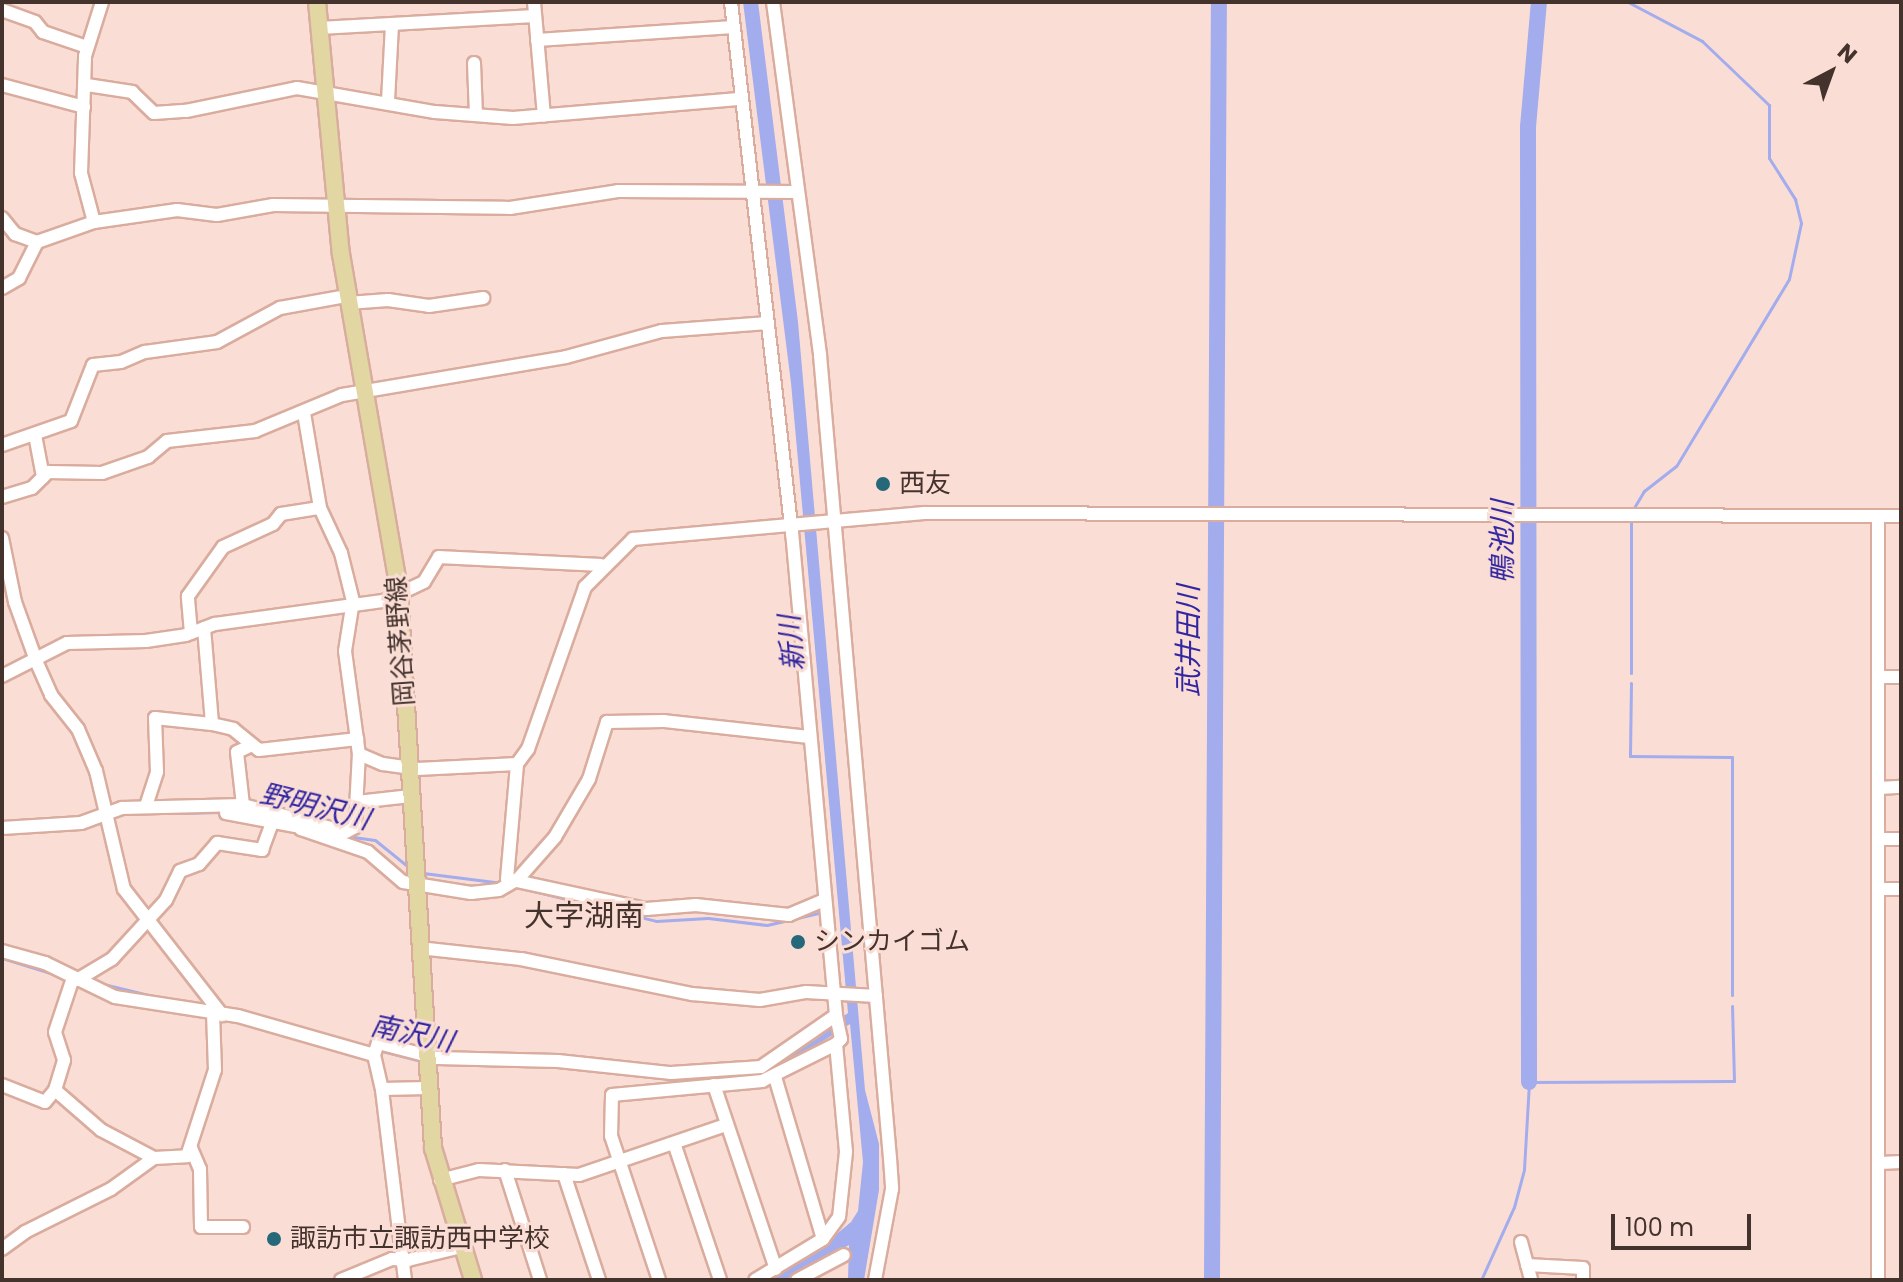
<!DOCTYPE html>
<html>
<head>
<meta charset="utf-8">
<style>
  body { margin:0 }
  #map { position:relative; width:1903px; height:1282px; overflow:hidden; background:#faded5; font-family:Poppins,"Noto Sans JP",sans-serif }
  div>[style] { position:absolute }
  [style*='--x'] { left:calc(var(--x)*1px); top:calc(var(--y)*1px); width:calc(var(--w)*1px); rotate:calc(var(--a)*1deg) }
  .water>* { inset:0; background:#a3aced }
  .stream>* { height:3px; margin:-1.5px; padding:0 1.5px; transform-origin:1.5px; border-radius:1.5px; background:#a3aced }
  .river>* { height:16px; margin:-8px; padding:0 8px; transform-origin:8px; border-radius:8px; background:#a3aced }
  .roads { filter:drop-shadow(2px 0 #d9ac9e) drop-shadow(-2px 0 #d9ac9e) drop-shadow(0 2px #d9ac9e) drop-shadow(0 -2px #d9ac9e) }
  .minor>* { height:12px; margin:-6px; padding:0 6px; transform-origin:6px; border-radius:6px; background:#fff }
  .major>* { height:16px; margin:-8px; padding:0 8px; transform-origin:8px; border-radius:8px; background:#e2d6a3 }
  .dots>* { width:22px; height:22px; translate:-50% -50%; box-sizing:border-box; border:4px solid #faded5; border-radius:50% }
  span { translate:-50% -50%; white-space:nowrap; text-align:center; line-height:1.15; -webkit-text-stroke:6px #faded5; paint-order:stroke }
  .poi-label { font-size:26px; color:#44322c }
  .left { translate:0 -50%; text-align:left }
  .street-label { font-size:26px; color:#44322c }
  .water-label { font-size:28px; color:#3326a1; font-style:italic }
  .quarter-label { font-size:30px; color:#44322c }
  .frame { position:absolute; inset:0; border:4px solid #44322c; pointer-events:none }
  .north { position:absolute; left:1791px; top:32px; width:80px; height:80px; -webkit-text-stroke:6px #faded5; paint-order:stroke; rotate:41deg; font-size:22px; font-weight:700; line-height:32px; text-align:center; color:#44322c }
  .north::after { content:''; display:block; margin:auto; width:28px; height:36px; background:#44322c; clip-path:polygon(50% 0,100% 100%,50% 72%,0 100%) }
  .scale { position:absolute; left:1611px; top:1214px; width:140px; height:36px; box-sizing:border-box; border:4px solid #44322c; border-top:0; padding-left:10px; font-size:24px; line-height:28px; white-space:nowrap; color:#44322c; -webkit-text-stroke:6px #faded5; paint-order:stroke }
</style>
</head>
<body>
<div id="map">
  <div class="water">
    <div style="clip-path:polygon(743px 2px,758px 2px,798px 322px,865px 1090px,879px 1144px,879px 1190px,864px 1280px,848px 1280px,849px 1245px,788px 1280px,764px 1280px,814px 1253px,851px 1222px,858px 1211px,863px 1162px,850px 1024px,804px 1053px,798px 1049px,848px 1013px,791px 383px)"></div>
  </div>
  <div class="stream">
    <div style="--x:1628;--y:2;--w:84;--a:27.8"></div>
    <div style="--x:1702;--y:41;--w:93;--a:43.7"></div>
    <div style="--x:1769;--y:105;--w:53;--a:90"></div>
    <div style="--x:1769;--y:158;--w:49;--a:57.6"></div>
    <div style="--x:1795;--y:199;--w:25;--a:76"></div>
    <div style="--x:1801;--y:223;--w:57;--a:102.1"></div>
    <div style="--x:1789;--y:279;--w:218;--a:121.1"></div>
    <div style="--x:1676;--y:466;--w:41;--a:142"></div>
    <div style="--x:1644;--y:491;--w:21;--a:121"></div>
    <div style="--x:1631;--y:673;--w:152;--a:-90"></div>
    <div style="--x:1631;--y:683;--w:73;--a:90.8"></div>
    <div style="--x:1630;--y:756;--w:102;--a:0.6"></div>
    <div style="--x:1732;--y:757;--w:238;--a:90"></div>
    <div style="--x:178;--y:813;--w:44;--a:-1.3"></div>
    <div style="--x:69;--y:830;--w:37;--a:-13"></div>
    <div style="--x:346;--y:836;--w:29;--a:8"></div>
    <div style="--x:375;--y:840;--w:48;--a:39"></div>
    <div style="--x:423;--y:873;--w:80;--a:7.2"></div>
    <div style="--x:517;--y:887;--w:143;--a:13.7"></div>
    <div style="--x:656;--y:921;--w:52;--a:-3.3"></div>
    <div style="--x:708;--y:918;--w:59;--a:6.8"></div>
    <div style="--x:767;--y:925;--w:57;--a:-13.1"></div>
    <div style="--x:2;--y:958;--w:61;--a:17.2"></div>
    <div style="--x:99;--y:983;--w:72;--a:13.7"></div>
    <div style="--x:378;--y:1050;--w:44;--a:14.3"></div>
    <div style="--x:432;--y:1063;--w:80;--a:2.1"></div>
    <div style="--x:766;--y:1070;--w:41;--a:-29.1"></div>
    <div style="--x:615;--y:1073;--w:52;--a:5.5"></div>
    <div style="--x:1481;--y:1280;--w:80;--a:-65.7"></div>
    <div style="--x:1514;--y:1207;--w:39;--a:-75"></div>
    <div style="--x:1524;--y:1169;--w:87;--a:-86.7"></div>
    <div style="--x:1529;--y:1082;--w:205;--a:-0.3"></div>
    <div style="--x:1734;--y:1081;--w:75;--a:-91.5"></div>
  </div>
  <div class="river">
    <div style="--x:1529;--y:1082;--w:955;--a:-90.06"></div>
    <div style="--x:1528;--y:127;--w:125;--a:-85"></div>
    <div style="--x:1212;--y:1280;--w:1278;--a:-89.69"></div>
  </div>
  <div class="roads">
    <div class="minor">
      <div style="--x:534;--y:2;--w:114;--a:85"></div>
      <div style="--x:773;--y:2;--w:356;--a:82.4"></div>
      <div style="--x:820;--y:355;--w:806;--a:85.02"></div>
      <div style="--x:890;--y:1158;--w:31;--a:86"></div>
      <div style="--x:892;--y:1189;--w:93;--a:100.6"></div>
      <div style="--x:2;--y:10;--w:35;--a:20"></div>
      <div style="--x:35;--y:22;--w:13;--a:51"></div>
      <div style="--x:43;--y:32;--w:46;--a:18.8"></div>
      <div style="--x:319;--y:28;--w:216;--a:-3.2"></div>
      <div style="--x:537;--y:40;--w:197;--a:-3.8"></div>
      <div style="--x:474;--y:63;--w:51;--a:87.8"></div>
      <div style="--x:2;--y:85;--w:85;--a:15"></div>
      <div style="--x:87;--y:85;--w:46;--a:8.8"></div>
      <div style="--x:132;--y:92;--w:30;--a:44"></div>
      <div style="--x:154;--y:113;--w:32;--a:-4"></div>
      <div style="--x:186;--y:111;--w:113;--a:-11.7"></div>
      <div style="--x:297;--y:88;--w:140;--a:9.9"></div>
      <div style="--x:435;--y:112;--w:78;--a:4.4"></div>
      <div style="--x:513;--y:118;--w:229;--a:-4.8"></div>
      <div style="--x:388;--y:101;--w:77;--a:-87"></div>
      <div style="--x:2;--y:218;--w:21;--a:51"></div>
      <div style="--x:15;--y:234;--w:23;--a:20"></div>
      <div style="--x:37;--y:242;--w:60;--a:-19.3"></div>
      <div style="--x:94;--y:222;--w:84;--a:-8.2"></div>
      <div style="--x:177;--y:210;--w:40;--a:7.1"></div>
      <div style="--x:217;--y:215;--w:57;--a:-10.1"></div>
      <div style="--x:273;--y:205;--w:237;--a:0.7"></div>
      <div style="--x:510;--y:208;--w:109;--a:-8.9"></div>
      <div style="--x:618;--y:191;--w:180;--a:0.3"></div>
      <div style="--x:94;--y:222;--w:51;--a:-104.9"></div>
      <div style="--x:81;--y:173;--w:117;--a:-88"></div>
      <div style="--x:85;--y:56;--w:57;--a:-72.5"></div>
      <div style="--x:2;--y:288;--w:20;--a:-30"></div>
      <div style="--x:19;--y:278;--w:40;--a:-63.4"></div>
      <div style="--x:348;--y:303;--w:40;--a:-4.3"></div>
      <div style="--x:388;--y:300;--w:41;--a:8.3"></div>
      <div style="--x:429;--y:306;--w:55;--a:-8.4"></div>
      <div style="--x:304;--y:413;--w:96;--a:80.4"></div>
      <div style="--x:320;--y:508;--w:50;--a:65"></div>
      <div style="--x:341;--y:553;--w:49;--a:76"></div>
      <div style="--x:353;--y:601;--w:51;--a:99.1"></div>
      <div style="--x:345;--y:651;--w:104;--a:82.3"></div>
      <div style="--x:35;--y:435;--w:43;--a:79.2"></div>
      <div style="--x:2;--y:445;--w:73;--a:-19.2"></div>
      <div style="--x:71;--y:421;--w:60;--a:-68.6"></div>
      <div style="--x:93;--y:365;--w:28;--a:-6"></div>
      <div style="--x:121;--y:362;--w:26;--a:-23"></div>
      <div style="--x:145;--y:352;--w:73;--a:-7.9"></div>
      <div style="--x:217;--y:342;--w:72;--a:-28.4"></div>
      <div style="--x:280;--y:308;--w:68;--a:-10.2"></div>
      <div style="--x:2;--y:497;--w:31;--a:-17"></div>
      <div style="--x:32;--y:488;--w:23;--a:-45"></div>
      <div style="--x:48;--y:472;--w:54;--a:1.1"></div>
      <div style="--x:102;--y:473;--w:49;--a:-19.2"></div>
      <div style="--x:148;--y:457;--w:25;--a:-40"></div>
      <div style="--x:167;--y:441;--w:89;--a:-6.5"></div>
      <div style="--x:255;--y:431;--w:94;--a:-22.5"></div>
      <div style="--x:342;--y:395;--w:227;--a:-9.6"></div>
      <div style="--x:566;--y:357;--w:99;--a:-15.2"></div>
      <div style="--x:662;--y:331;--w:106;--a:-4.3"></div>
      <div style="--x:1878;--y:516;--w:764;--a:90"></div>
      <div style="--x:2;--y:538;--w:65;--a:78.5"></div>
      <div style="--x:15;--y:602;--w:65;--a:70.2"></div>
      <div style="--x:37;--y:663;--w:35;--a:66"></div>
      <div style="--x:51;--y:695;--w:43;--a:51.5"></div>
      <div style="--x:78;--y:729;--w:46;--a:66.8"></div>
      <div style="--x:96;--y:771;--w:121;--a:76.7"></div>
      <div style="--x:124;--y:889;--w:160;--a:52.1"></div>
      <div style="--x:204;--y:628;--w:96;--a:85.2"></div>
      <div style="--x:212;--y:724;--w:22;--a:13"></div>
      <div style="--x:233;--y:729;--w:33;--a:39"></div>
      <div style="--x:259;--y:750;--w:99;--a:-6.4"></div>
      <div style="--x:191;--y:633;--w:37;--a:-95"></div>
      <div style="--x:188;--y:596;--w:60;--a:-54.5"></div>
      <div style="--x:223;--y:547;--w:55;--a:-24.7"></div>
      <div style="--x:273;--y:524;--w:13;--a:-51"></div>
      <div style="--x:281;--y:514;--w:39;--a:-9"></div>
      <div style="--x:2;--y:676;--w:73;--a:-26.9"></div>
      <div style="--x:67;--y:643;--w:79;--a:-1.5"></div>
      <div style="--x:146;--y:641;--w:40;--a:-8.5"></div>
      <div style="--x:186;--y:635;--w:31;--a:-21"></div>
      <div style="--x:215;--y:624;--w:171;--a:-7.8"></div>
      <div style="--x:384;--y:601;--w:44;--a:-25.4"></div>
      <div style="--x:424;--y:582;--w:29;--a:-59"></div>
      <div style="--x:439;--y:557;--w:162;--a:2.8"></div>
      <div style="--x:1880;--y:677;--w:21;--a:0"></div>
      <div style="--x:1879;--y:788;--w:22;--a:-3"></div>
      <div style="--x:357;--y:802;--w:54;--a:-6.3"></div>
      <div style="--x:243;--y:805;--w:53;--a:-96.5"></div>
      <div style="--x:237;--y:752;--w:14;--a:-25"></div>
      <div style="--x:146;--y:806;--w:36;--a:-72"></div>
      <div style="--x:157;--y:772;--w:54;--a:-92.1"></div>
      <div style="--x:155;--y:718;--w:57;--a:6"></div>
      <div style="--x:226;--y:813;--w:76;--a:10.6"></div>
      <div style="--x:305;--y:820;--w:10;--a:114"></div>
      <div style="--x:301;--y:829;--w:71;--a:18.9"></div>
      <div style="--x:368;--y:852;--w:46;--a:40.6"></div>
      <div style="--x:403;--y:882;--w:69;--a:9.2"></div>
      <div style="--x:471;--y:893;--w:28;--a:-6"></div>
      <div style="--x:499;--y:890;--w:22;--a:-30"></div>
      <div style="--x:518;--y:879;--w:56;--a:-48.6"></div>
      <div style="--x:555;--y:837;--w:67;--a:-59.6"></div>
      <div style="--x:589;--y:779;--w:60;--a:-72.5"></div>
      <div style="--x:607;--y:722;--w:57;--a:-1"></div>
      <div style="--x:664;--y:721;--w:147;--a:6.3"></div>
      <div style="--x:2;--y:828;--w:79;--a:-3.6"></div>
      <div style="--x:81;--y:823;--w:44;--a:-20.1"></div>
      <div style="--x:122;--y:808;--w:121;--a:-1.4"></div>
      <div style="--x:243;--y:805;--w:106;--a:14.7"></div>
      <div style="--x:346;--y:832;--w:10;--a:-29"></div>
      <div style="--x:355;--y:827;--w:73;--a:-86.9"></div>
      <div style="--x:359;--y:754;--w:26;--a:23"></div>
      <div style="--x:383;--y:764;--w:34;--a:8"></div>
      <div style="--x:417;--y:769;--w:100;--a:-2.9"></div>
      <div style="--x:1879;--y:839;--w:22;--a:0"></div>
      <div style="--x:1880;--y:889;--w:21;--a:0"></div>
      <div style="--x:822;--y:901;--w:36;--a:157"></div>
      <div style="--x:789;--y:915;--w:94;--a:-173.9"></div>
      <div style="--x:696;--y:905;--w:50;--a:175.4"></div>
      <div style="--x:646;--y:909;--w:142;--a:-167.8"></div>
      <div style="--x:507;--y:879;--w:115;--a:-85"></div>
      <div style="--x:517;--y:764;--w:19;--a:-54"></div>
      <div style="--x:528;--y:749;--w:172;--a:-70.6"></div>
      <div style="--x:585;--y:587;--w:68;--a:-45"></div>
      <div style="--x:633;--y:539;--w:292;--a:-5.1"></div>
      <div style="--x:924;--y:513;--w:977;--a:0.18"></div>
      <div style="--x:419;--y:948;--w:103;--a:6.2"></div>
      <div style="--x:521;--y:959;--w:175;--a:11.6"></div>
      <div style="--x:692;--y:994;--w:68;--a:5"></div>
      <div style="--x:760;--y:1000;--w:47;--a:-9.9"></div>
      <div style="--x:806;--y:992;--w:70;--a:3.3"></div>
      <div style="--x:2;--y:951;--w:45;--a:15.6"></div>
      <div style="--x:45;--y:963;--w:78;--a:25.9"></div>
      <div style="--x:115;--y:997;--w:124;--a:8.8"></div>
      <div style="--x:238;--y:1016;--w:141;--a:16"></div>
      <div style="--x:374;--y:1055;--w:13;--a:-72"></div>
      <div style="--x:378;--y:1043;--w:61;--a:14.3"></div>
      <div style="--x:437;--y:1058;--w:121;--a:1.4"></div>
      <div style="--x:558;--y:1061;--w:114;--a:6.1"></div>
      <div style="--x:671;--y:1073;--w:90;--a:-3.8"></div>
      <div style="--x:761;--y:1067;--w:91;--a:-34.7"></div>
      <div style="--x:836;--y:1015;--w:483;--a:-95.2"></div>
      <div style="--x:792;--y:534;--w:535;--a:-96.54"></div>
      <div style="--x:77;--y:980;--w:41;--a:-31"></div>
      <div style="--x:112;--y:959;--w:80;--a:-47.5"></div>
      <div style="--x:166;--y:900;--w:32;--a:-64"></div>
      <div style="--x:180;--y:871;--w:20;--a:-20"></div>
      <div style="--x:199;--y:864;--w:28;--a:-49"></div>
      <div style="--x:217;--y:843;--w:46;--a:8.8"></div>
      <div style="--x:262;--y:850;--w:40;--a:-69.8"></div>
      <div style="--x:836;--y:1044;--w:7;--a:-45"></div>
      <div style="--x:841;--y:1039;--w:25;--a:-102"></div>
      <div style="--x:374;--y:1055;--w:35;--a:77"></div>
      <div style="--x:775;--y:1077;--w:169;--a:73.5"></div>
      <div style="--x:2;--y:1085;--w:46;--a:21.6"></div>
      <div style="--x:45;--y:1102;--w:16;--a:-50"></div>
      <div style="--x:55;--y:1090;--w:31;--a:-73"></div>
      <div style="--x:64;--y:1060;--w:29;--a:-108"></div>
      <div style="--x:55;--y:1032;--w:57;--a:-71.6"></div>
      <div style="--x:714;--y:1085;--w:194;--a:71.4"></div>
      <div style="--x:55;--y:1090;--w:61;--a:41"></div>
      <div style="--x:101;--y:1130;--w:60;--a:27.8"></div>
      <div style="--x:154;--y:1158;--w:33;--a:-3"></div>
      <div style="--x:187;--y:1156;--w:90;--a:-72"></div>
      <div style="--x:215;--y:1070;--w:57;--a:-92"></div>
      <div style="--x:675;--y:1146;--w:141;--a:71.4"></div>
      <div style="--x:191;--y:1148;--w:23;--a:67"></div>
      <div style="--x:200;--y:1169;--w:58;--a:89"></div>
      <div style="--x:201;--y:1227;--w:42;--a:0"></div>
      <div style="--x:1880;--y:1163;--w:21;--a:-3"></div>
      <div style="--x:505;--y:1170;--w:115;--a:72.3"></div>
      <div style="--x:564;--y:1174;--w:112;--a:71.7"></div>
      <div style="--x:440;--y:1180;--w:40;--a:-14.4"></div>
      <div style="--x:479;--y:1170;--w:100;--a:2.9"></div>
      <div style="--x:579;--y:1175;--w:155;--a:-18.8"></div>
      <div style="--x:1521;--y:1242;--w:39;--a:75"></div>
      <div style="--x:2;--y:1249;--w:29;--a:-36"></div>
      <div style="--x:25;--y:1232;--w:96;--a:-26.6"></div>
      <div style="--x:111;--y:1189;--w:53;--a:-35.8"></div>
      <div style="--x:1527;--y:1265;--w:56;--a:3.1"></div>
      <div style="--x:1583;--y:1268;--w:12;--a:90"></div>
      <div style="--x:341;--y:1280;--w:55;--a:-22.4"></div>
      <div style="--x:392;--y:1259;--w:16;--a:4"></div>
      <div style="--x:408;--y:1260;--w:55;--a:-13.8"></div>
      <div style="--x:405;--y:1280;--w:192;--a:-96.9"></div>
      <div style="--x:382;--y:1089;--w:46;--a:-1.2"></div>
      <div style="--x:659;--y:1280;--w:152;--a:-108.4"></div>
      <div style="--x:611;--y:1136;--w:41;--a:-88.6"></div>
      <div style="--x:612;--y:1095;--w:151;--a:-5.3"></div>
      <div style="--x:762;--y:1081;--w:83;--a:-26.6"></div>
      <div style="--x:836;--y:1044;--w:108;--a:84.7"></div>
      <div style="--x:846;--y:1152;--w:65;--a:96.1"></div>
      <div style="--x:839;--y:1217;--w:27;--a:126"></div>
      <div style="--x:823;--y:1239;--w:79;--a:148.9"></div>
      <div style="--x:797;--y:1280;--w:53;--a:-28"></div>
    </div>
    <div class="major">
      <div style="--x:317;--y:2;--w:253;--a:84.6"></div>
      <div style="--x:341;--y:254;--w:341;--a:80.2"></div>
      <div style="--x:399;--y:590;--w:559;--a:86.51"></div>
      <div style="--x:433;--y:1148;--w:138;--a:73.1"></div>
    </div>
  </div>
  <div class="dots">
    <div style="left:883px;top:484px;background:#246879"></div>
    <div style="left:798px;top:942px;background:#246879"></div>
    <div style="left:274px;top:1239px;background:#246879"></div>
  </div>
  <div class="poi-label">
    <span class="left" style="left:899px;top:484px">西友</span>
    <span class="left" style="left:814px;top:942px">シンカイゴム</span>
    <span class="left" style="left:290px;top:1239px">諏訪市立諏訪西中学校</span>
  </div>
  <div class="street-label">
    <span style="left:401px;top:641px;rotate:-94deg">岡谷茅野線</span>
  </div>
  <div class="water-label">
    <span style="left:1503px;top:542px;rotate:-90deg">鴨池川</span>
    <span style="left:1189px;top:641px;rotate:-90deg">武井田川</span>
    <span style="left:792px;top:643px;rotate:-95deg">新川</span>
    <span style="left:315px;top:807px;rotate:14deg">野明沢川</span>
    <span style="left:412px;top:1034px;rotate:12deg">南沢川</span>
  </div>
  <div class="quarter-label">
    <span style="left:584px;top:916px">大字湖南</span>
  </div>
  <div class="frame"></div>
  <div class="north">N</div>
  <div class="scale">100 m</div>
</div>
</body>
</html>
